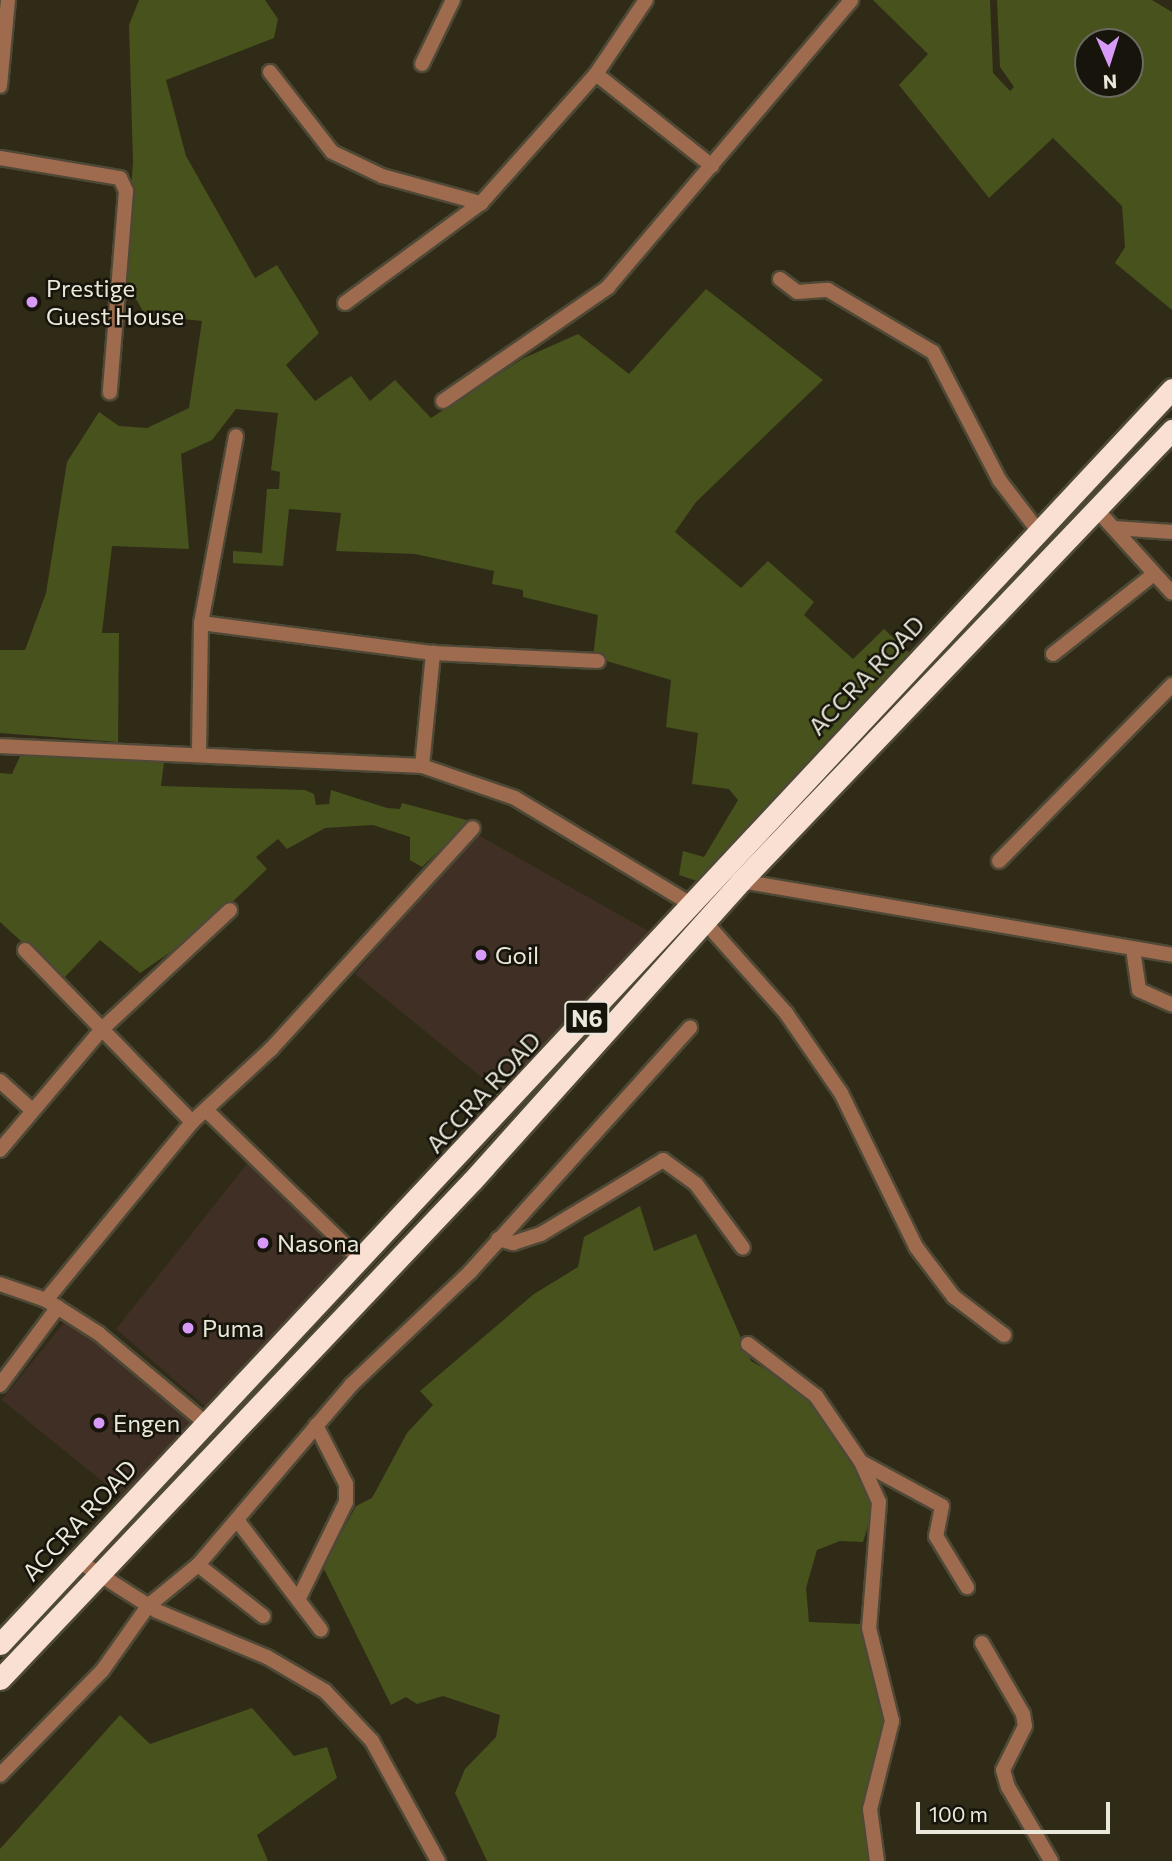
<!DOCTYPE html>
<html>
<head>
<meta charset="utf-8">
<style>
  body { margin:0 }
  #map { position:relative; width:1172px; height:1861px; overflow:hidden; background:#302b17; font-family:Commissioner,sans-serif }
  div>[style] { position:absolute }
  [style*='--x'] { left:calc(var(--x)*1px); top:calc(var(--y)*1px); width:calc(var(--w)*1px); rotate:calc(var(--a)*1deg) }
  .commercial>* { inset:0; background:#3f2f24; transform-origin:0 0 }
  .green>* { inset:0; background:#47521d }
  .roads { filter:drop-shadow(2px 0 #4e4936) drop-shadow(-2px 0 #4e4936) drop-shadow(0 2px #4e4936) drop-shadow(0 -2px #4e4936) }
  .street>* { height:14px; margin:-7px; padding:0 7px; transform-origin:7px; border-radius:7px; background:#9e6b4f }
  .highway>* { height:21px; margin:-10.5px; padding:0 10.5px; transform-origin:10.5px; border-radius:10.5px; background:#fae0d2 }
  .dots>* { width:19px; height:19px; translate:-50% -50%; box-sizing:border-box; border:4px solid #16140b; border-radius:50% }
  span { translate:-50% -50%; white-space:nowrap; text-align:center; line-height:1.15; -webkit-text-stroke:5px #16140b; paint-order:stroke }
  .shield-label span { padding:2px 5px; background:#16140b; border:2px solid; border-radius:5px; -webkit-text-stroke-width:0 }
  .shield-label { font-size:23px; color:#eae8db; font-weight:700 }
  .poi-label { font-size:24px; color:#eae8db }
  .left { translate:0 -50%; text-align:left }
  .street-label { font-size:24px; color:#eae8db }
  .north { position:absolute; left:1074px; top:28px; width:70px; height:70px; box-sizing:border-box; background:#16140b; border:2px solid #6b695e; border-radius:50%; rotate:177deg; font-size:19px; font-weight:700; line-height:28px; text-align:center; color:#eae8db }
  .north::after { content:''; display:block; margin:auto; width:24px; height:32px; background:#d89af8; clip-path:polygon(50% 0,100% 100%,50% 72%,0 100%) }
  .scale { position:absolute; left:916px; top:1802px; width:194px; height:32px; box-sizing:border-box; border:4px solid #eae8db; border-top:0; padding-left:9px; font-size:21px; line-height:24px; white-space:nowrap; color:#eae8db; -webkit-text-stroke:5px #16140b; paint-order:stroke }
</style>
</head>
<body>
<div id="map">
  <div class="commercial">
    <div style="clip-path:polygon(473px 832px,657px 936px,508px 1099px,355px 974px)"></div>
    <div style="clip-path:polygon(250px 1160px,357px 1258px,210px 1411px,116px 1329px)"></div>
    <div style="left:67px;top:1319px;width:168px;height:104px;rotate:39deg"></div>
  </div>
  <div class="green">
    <div style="clip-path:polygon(139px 0,265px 0,278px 19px,274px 38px,166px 80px,186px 156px,255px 278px,277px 265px,319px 333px,286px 365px,315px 401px,351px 376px,370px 401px,395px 380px,431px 418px,524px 358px,578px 334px,629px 374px,706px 289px,823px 380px,696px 502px,675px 532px,741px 588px,768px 561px,814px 602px,804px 615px,853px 659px,884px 629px,913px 656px,700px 882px,679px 875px,683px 851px,704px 857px,738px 800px,729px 789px,692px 784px,698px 733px,666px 727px,671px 680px,593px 657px,598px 615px,523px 597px,523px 590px,492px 584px,494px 571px,415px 554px,336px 551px,341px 513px,289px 509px,283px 566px,233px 563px,233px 551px,262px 553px,267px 489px,279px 489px,280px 472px,271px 470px,278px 413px,236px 409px,212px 440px,181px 454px,189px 549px,112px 546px,102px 633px,119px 633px,118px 742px,0 733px,0 650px,25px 650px,46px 593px,67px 462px,99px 412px,119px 426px,147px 428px,189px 408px,202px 321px,145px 315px,125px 279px,133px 162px,129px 25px)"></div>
    <div style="clip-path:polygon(evenodd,990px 0,993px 73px,1010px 91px,1014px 87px,1000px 67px,997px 0,1152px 0,1172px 12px,1172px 310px,1115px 263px,1125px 247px,1122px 206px,1053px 138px,989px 198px,899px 85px,928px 54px,873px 0,990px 0,1088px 42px,1130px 42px,1130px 84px,1088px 84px,1088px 42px)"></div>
    <div style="clip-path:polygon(21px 754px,164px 762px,161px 786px,305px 790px,314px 794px,316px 805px,329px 804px,331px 790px,387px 808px,400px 809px,402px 803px,470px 821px,422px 867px,410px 860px,410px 837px,373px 825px,325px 828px,287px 849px,278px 839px,256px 857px,267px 869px,204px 929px,140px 973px,100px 940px,63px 979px,0 922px,0 773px,12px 774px)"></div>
    <div style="clip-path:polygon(640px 1206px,654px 1251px,696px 1234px,751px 1361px,799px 1388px,876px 1500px,863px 1542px,840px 1541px,817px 1550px,806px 1588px,809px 1622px,860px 1624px,886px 1717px,864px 1812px,872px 1861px,487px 1861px,455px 1793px,465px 1769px,496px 1737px,500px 1715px,443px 1696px,417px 1704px,406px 1697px,391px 1705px,323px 1567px,356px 1506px,372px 1498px,407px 1433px,433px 1405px,420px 1391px,534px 1294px,578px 1267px,584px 1237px)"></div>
    <div style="clip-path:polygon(252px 1708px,294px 1756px,327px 1747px,337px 1778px,257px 1835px,268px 1861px,0 1861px,0 1849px,120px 1715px,150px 1744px)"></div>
  </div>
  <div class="roads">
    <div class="street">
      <div style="--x:422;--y:64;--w:71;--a:-64.2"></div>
      <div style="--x:270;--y:72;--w:101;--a:52.2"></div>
      <div style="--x:332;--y:152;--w:55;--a:25.6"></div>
      <div style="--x:382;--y:176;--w:103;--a:15.3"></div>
      <div style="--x:596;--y:74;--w:148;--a:38.4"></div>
      <div style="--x:0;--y:86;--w:86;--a:-84.7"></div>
      <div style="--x:0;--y:158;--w:122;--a:9.5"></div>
      <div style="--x:120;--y:178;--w:14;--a:65"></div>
      <div style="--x:126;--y:191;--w:202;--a:94.6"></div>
      <div style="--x:780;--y:279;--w:21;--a:37"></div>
      <div style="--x:797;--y:292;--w:31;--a:-4"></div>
      <div style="--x:828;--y:290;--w:122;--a:30.6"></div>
      <div style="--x:933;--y:352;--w:145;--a:62.6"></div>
      <div style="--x:1000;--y:481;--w:64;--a:52.6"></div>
      <div style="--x:345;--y:303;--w:169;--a:-36.3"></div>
      <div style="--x:481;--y:203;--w:173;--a:-48.3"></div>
      <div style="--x:596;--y:74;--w:89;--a:-56"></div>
      <div style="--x:443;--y:401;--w:201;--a:-34.6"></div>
      <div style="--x:608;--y:287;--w:376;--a:-49.7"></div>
      <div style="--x:1098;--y:511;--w:110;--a:47.9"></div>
      <div style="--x:1114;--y:528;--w:58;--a:3.9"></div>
      <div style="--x:201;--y:623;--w:234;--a:7.4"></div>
      <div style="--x:433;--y:653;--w:165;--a:2.8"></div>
      <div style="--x:1053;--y:654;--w:129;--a:-38.4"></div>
      <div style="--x:0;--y:746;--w:422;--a:2.7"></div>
      <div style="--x:422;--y:766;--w:98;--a:19"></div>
      <div style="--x:515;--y:798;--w:203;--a:31.1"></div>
      <div style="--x:199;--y:751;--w:128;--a:-89.1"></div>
      <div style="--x:201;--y:623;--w:190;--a:-79.4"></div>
      <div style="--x:422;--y:766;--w:114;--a:-84.4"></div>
      <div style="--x:999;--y:861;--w:247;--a:-45.5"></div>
      <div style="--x:741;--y:881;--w:437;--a:9.7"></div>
      <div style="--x:705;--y:922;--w:122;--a:48.3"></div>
      <div style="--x:786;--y:1013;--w:97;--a:55.5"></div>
      <div style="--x:841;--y:1093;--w:171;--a:64"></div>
      <div style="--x:916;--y:1247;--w:63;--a:52.8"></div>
      <div style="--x:954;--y:1297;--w:63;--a:37.2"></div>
      <div style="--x:1133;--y:949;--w:41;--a:81.7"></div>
      <div style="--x:1139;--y:990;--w:36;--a:24"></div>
      <div style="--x:25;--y:950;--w:240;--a:45.8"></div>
      <div style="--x:0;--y:1081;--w:43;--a:42.2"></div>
      <div style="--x:207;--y:1111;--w:214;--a:44.2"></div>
      <div style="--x:0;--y:1150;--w:157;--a:-49.9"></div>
      <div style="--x:101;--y:1030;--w:176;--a:-42.9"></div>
      <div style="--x:498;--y:1239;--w:16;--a:15"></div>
      <div style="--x:513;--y:1243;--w:29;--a:-18"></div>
      <div style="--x:541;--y:1234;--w:143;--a:-31.2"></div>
      <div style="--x:663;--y:1160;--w:41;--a:36"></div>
      <div style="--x:696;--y:1184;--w:79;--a:53.7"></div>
      <div style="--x:0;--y:1284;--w:49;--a:19.2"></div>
      <div style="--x:46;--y:1300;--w:62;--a:32.4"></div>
      <div style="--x:98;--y:1333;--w:142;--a:39.9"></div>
      <div style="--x:46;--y:1300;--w:230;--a:-50.6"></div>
      <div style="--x:192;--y:1122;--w:108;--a:-42.7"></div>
      <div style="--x:271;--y:1049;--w:299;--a:-47.6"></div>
      <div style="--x:748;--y:1344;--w:86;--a:37.4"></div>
      <div style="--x:816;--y:1396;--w:80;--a:55.7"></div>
      <div style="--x:861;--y:1462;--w:44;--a:65.8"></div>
      <div style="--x:879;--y:1502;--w:126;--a:94.5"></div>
      <div style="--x:869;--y:1628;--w:96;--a:76.1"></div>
      <div style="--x:892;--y:1721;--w:91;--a:104"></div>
      <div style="--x:870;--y:1809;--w:52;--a:82.3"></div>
      <div style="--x:0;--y:1385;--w:97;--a:-53.4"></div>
      <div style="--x:861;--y:1462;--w:92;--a:28.5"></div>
      <div style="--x:942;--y:1506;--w:31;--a:101"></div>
      <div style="--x:936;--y:1536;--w:60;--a:58.7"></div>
      <div style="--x:237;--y:1520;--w:138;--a:52.6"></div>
      <div style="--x:77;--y:1560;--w:95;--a:32.5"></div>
      <div style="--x:157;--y:1611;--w:119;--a:22.7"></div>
      <div style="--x:267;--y:1657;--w:67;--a:30.4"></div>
      <div style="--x:325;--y:1691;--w:69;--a:46.8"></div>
      <div style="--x:372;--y:1741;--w:137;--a:61.2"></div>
      <div style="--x:198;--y:1565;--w:83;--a:38.1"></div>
      <div style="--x:299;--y:1598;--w:107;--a:-63.9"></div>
      <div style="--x:346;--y:1502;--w:18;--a:-90"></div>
      <div style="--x:346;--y:1484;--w:66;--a:-117"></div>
      <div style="--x:982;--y:1643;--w:82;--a:60"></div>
      <div style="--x:1023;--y:1714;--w:12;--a:81"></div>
      <div style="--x:1025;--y:1726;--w:49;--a:116.6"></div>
      <div style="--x:1003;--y:1770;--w:18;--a:74"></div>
      <div style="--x:1008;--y:1787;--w:86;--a:59.8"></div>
      <div style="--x:0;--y:1775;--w:146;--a:-45.6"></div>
      <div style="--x:102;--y:1671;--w:80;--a:-54.7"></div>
      <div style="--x:148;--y:1606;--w:65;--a:-39.4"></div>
      <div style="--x:198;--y:1565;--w:236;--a:-49.6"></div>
      <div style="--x:351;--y:1385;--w:164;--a:-43.5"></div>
      <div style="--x:470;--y:1272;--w:329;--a:-48"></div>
    </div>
    <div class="highway">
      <div style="--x:0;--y:1644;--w:1717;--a:-46.96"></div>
      <div style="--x:0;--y:1679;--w:686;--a:-46.54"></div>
      <div style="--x:472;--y:1181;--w:403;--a:-48.1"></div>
      <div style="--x:741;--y:881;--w:624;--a:-46.3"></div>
    </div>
  </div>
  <div class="dots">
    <div style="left:32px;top:302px;background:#d89af8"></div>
    <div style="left:481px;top:955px;background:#d89af8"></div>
    <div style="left:263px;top:1243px;background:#d89af8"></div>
    <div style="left:188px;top:1328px;background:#d89af8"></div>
    <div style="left:99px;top:1423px;background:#d89af8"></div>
  </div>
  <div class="shield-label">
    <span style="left:587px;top:1018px">N6</span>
  </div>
  <div class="poi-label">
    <span class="left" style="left:46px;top:302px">Prestige<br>Guest House</span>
    <span class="left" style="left:495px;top:955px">Goil</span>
    <span class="left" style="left:277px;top:1243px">Nasona</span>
    <span class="left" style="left:202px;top:1328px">Puma</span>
    <span class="left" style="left:113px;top:1423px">Engen</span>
  </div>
  <div class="street-label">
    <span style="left:866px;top:675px;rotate:-46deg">ACCRA ROAD</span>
    <span style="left:483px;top:1092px;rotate:-47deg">ACCRA ROAD</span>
    <span style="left:79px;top:1520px;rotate:-47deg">ACCRA ROAD</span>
  </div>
  <div class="north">N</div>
  <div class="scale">100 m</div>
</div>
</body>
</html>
